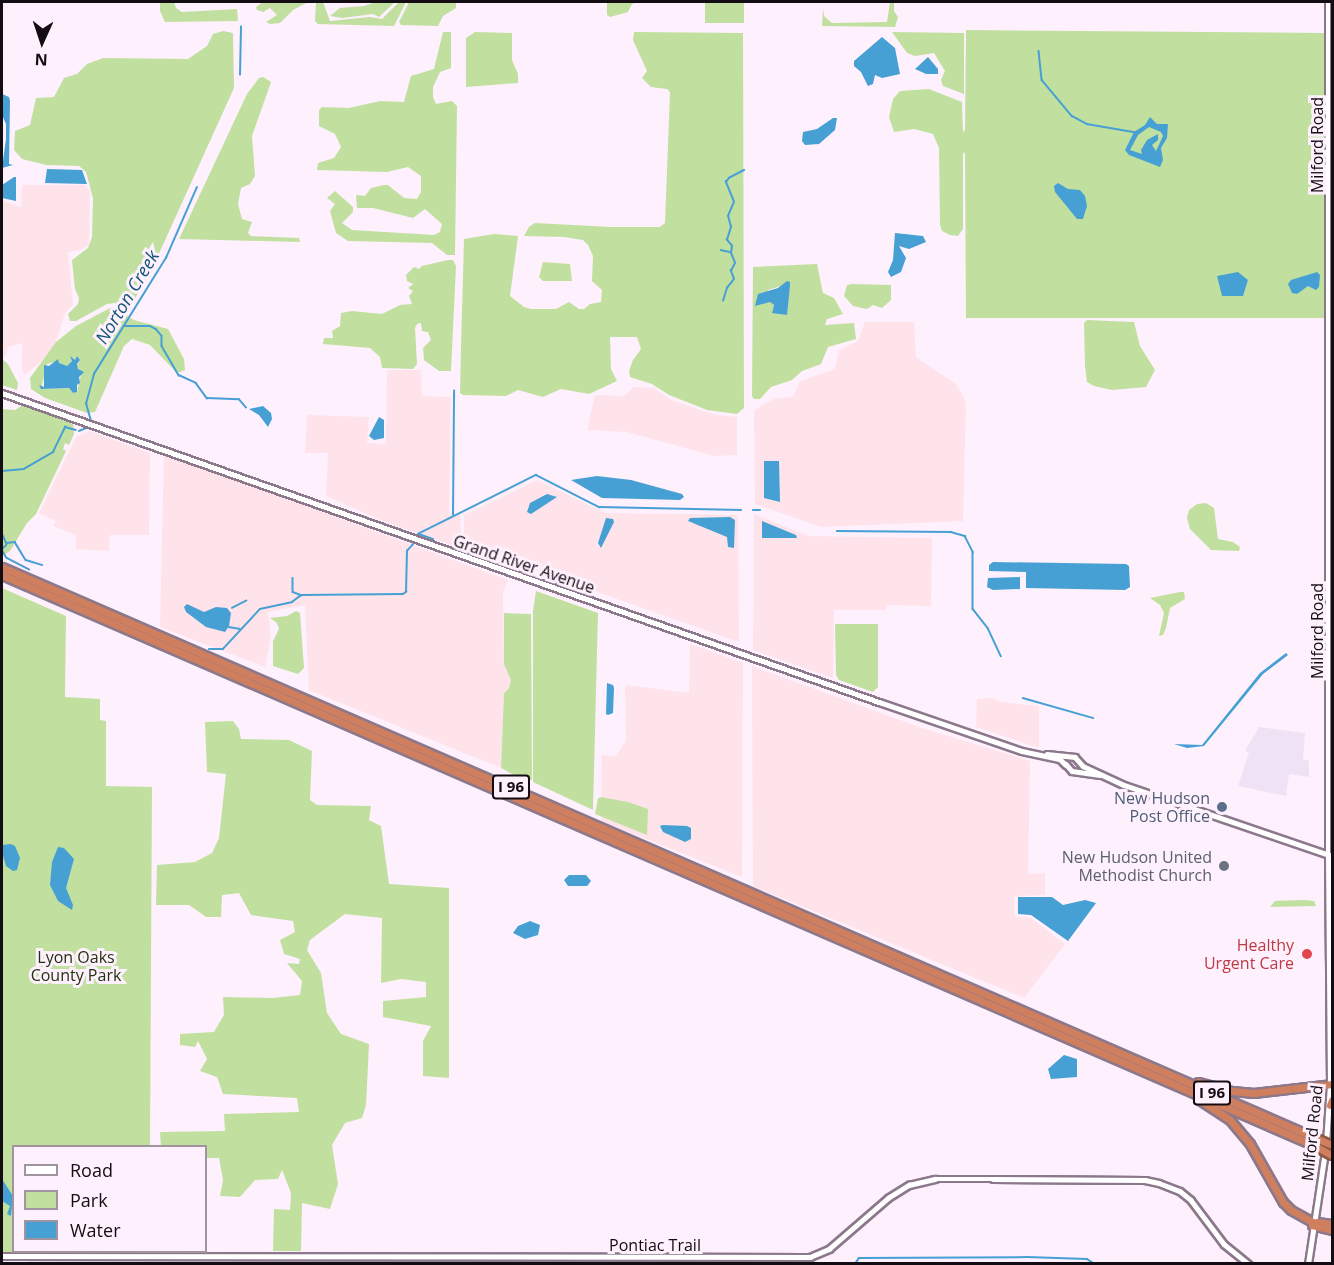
<!DOCTYPE html>
<html>
<head>
<meta charset="utf-8">
<style>
  body { margin:0 }
  #map { position:relative; width:1334px; height:1265px; overflow:hidden; background:#fef0fd; font-family:"Open Sans",sans-serif }
  div>[style] { position:absolute }
  [style*='--x'] { left:calc(var(--x)*1px); top:calc(var(--y)*1px); width:calc(var(--w)*1px); rotate:calc(var(--a)*1deg) }
  .industrial>* { inset:0; background:#fee3ea }
  .education>* { inset:0; background:#efe2f5 }
  .green>* { inset:0; background:#c1e09f; transform-origin:0 0 }
  .water>* { inset:0; background:#46a0d4 }
  .stream>* { height:1.5px; margin:-0.75px; padding:0 0.75px; transform-origin:0.75px; border-radius:0.75px; background:#46a0d4 }
  .roads { filter:drop-shadow(2px 0 #8c788b) drop-shadow(-2px 0 #8c788b) drop-shadow(0 2px #8c788b) drop-shadow(0 -2px #8c788b) }
  .tertiary>* { height:4px; margin:-2px; padding:0 2px; transform-origin:2px; border-radius:2px; background:#fff }
  .secondary>* { height:4.5px; margin:-2.25px; padding:0 2.25px; transform-origin:2.25px; border-radius:2.25px; background:#fff }
  .motorway>* { height:7px; margin:-3.5px; padding:0 3.5px; transform-origin:3.5px; border-radius:3.5px; background:#d07f5e }
  .bridges { filter:drop-shadow(2px 0 #8e5744) drop-shadow(-2px 0 #8e5744) drop-shadow(0 2px #8e5744) drop-shadow(0 -2px #8e5744) }
  .motorway-bridge>* { height:7px; margin:-3.5px; padding:0 3.5px; transform-origin:3.5px; border-radius:3.5px; background:#d07f5e }
  .dots>* { width:16px; height:16px; translate:-50% -50%; box-sizing:border-box; border:3px solid #fef0fd; border-radius:50% }
  span { translate:-50% -50%; white-space:nowrap; text-align:center; line-height:1.15; -webkit-text-stroke:6px #fef0fd; paint-order:stroke }
  .shield-label span { padding:2px 4px; background:#fef0fd; border:2px solid; border-radius:4px; -webkit-text-stroke-width:0 }
  .shield-label { font-size:15px; color:#140c13; font-weight:700 }
  .street-label { font-size:16px; color:#140c13 }
  .service-label { font-size:16px; color:#4e5e75 }
  .right { translate:-100% -50%; text-align:right }
  .worship-label { font-size:16px; color:#5b616d }
  .health-label { font-size:16px; color:#be3a42 }
  .park-label { font-size:16px; color:#243210 }
  .water-label { font-size:18px; color:#105579; font-style:italic }
  .frame { position:absolute; inset:0; border:3px solid #140c13; pointer-events:none }
  .legend { position:absolute; left:12px; top:1145px; width:195px; height:108px; box-sizing:border-box; background:#fef0fd; border:2px solid #a0959f; margin:0; padding:8px 10px; list-style:none; font-size:18px; color:#140c13 }
  .legend li { display:flex; align-items:center; gap:12px; height:30px }
  .legend b { width:30px; border:2px solid #a0959f }
  .north { position:absolute; left:12px; top:12px; width:60px; height:60px; -webkit-text-stroke:4px #fef0fd; paint-order:stroke; rotate:183deg; font-size:16px; font-weight:700; line-height:24px; text-align:center; color:#140c13 }
  .north::after { content:''; display:block; margin:auto; width:21px; height:27px; background:#140c13; clip-path:polygon(50% 0,100% 100%,50% 72%,0 100%) }
</style>
</head>
<body>
<div id="map">
  <div class="industrial">
    <div style="clip-path:polygon(22px 185px,85px 185px,90px 191px,89px 244px,81px 250px,68px 252px,73px 305px,65px 313px,56px 342px,44px 359px,25px 375px,22px 370px,22px 343px,8px 347px,6px 356px,2px 357px,2px 201px,21px 207px)"></div>
    <div style="clip-path:polygon(865px 322px,914px 322px,916px 357px,957px 385px,966px 403px,963px 521px,821px 527px,755px 504px,754px 410px,774px 399px,793px 397px,800px 381px,835px 369px,839px 350px,858px 341px)"></div>
    <div style="clip-path:polygon(387px 370px,421px 370px,422px 396px,451px 397px,449px 514px,460px 515px,461px 548px,385px 522px,326px 496px,328px 453px,305px 453px,307px 415px,369px 417px,367px 443px,386px 444px)"></div>
    <div style="clip-path:polygon(634px 387px,654px 388px,671px 400px,716px 415px,737px 417px,737px 455px,714px 456px,627px 432px,587px 430px,595px 395px,624px 396px)"></div>
    <div style="clip-path:polygon(90px 431px,150px 453px,149px 535px,110px 535px,109px 551px,76px 549px,76px 535px,53px 526px,56px 521px,39px 513px,76px 437px)"></div>
    <div style="clip-path:polygon(164px 454px,508px 580px,503px 593px,504px 664px,511px 680px,509px 688px,504px 693px,501px 768px,309px 690px,305px 605px,268px 612px,271px 636px,265px 667px,160px 627px)"></div>
    <div style="clip-path:polygon(537px 480px,605px 513px,738px 515px,739px 642px,464px 545px,464px 515px)"></div>
    <div style="clip-path:polygon(754px 514px,808px 536px,932px 538px,931px 606px,887px 605px,886px 610px,834px 610px,833px 678px,753px 650px)"></div>
    <div style="clip-path:polygon(690px 644px,743px 663px,742px 877px,601px 821px,602px 755px,616px 756px,626px 741px,625px 685px,689px 693px)"></div>
    <div style="clip-path:polygon(752px 666px,922px 728px,1030px 761px,1028px 874px,1045px 873px,1045px 895px,1014px 896px,1015px 917px,1031px 918px,1065px 944px,1024px 998px,753px 886px)"></div>
    <div style="clip-path:polygon(993px 698px,1000px 702px,1039px 706px,1039px 748px,976px 727px,977px 699px)"></div>
    <div style="clip-path:polygon(237px 1260px,809px 1263px,237px 1264px)"></div>
  </div>
  <div class="education">
    <div style="clip-path:polygon(1259px 727px,1305px 733px,1303px 759px,1309px 761px,1309px 777px,1289px 774px,1286px 796px,1238px 786px,1249px 752px,1245px 751px)"></div>
  </div>
  <div class="green">
    <div style="clip-path:polygon(160px 2px,174px 2px,176px 8px,182px 12px,237px 9px,238px 21px,165px 22px,160px 11px)"></div>
    <div style="clip-path:polygon(263px 2px,308px 2px,293px 10px,280px 23px,270px 24px,266px 22px,277px 15px,270px 8px,263px 12px,257px 10px,256px 7px)"></div>
    <div style="clip-path:polygon(316px 2px,323px 2px,330px 21px,370px 17px,382px 19px,399px 2px,406px 2px,394px 26px,318px 24px,315px 21px)"></div>
    <div style="clip-path:polygon(376px 2px,395px 2px,379px 17px,373px 14px,342px 18px,330px 16px,340px 8px,364px 6px)"></div>
    <div style="clip-path:polygon(409px 2px,456px 2px,456px 8px,443px 16px,438px 26px,401px 25px,399px 22px)"></div>
    <div style="clip-path:polygon(607px 2px,638px 2px,632px 4px,628px 12px,610px 17px,607px 15px)"></div>
    <div style="left:705px;top:2px;width:39px;height:21px"></div>
    <div style="clip-path:polygon(890px 2px,894px 2px,894px 11px,898px 17px,895px 27px,822px 26px,823px 8px,824px 16px,832px 23px,887px 22px)"></div>
    <div style="clip-path:polygon(966px 30px,1324px 33px,1327px 318px,966px 318px,965px 154px,963px 152px,963px 229px,958px 236px,950px 235px,942px 231px,940px 225px,939px 148px,933px 134px,914px 129px,894px 132px,889px 117px,893px 99px,900px 91px,929px 89px,962px 102px,963px 132px,965px 130px)"></div>
    <div style="clip-path:polygon(223px 31px,233px 33px,234px 88px,157px 258px,130px 308px,115px 303px,107px 304px,76px 321px,70px 321px,68px 314px,78px 304px,79px 298px,75px 289px,72px 260px,88px 248px,92px 237px,93px 198px,86px 172px,79px 166px,46px 165px,22px 159px,14px 150px,15px 131px,30px 125px,36px 98px,54px 97px,64px 78px,77px 74px,87px 64px,103px 58px,188px 59px,207px 46px,213px 34px)"></div>
    <div style="clip-path:polygon(443px 32px,451px 32px,451px 68px,440px 72px,433px 87px,433px 97px,436px 104px,452px 101px,457px 106px,455px 255px,447px 255px,432px 243px,348px 241px,336px 233px,330px 211px,335px 204px,327px 198px,335px 191px,353px 207px,353px 212px,342px 223px,352px 230px,434px 235px,440px 232px,442px 224px,425px 209px,413px 218px,373px 208px,357px 208px,356px 195px,365px 196px,371px 188px,384px 185px,388px 185px,404px 198px,417px 199px,421px 192px,421px 176px,408px 167px,387px 172px,317px 170px,318px 163px,334px 158px,341px 147px,335px 134px,319px 126px,319px 110px,322px 107px,349px 108px,380px 101px,404px 102px,411px 76px,434px 69px)"></div>
    <div style="clip-path:polygon(475px 32px,512px 33px,512px 60px,518px 74px,518px 83px,466px 87px,466px 38px)"></div>
    <div style="clip-path:polygon(634px 32px,743px 33px,744px 408px,737px 414px,707px 410px,669px 395px,652px 384px,630px 377px,629px 371px,633px 360px,641px 349px,637px 337px,610px 337px,611px 369px,617px 381px,589px 394px,561px 389px,543px 397px,518px 390px,506px 396px,463px 395px,460px 393px,461px 347px,464px 239px,494px 234px,518px 236px,510px 296px,524px 307px,531px 309px,556px 309px,569px 302px,579px 309px,584px 309px,590px 304px,601px 302px,602px 290px,592px 281px,593px 256px,588px 245px,583px 240px,564px 237px,524px 236px,529px 227px,535px 223px,611px 227px,660px 227px,665px 223px,670px 92px,667px 89px,651px 87px,642px 78px,647px 71px,633px 40px)"></div>
    <div style="clip-path:polygon(892px 32px,964px 33px,964px 94px,943px 86px,941px 80px,945px 71px,934px 53px,915px 56px,907px 53px)"></div>
    <div style="clip-path:polygon(263px 77px,271px 82px,252px 136px,255px 176px,250px 184px,241px 188px,238px 204px,242px 219px,252px 222px,248px 233px,251px 236px,299px 238px,300px 242px,179px 239px,247px 94px,259px 78px)"></div>
    <div style="clip-path:polygon(448px 260px,453px 260px,456px 266px,451px 371px,439px 371px,424px 360px,423px 348px,431px 340px,428px 332px,422px 331px,421px 323px,417px 324px,415px 328px,417px 364px,413px 369px,382px 368px,380px 357px,370px 348px,323px 344px,324px 338px,333px 338px,332px 331px,340px 326px,341px 313px,352px 311px,382px 314px,400px 305px,412px 304px,409px 296px,413px 291px,408px 288px,413px 284px,407px 281px,406px 275px,414px 267px,419px 269px,422px 266px)"></div>
    <div style="clip-path:polygon(543px 262px,570px 264px,572px 281px,543px 281px,539px 277px)"></div>
    <div style="clip-path:polygon(evenodd,817px 264px,823px 293px,834px 298px,843px 314px,827px 319px,825px 325px,854px 323px,856px 339px,828px 347px,821px 364px,802px 371px,792px 380px,771px 387px,760px 399px,754px 399px,752px 396px,753px 267px,817px 264px,784px 285px,790px 286px,787px 306px,772px 313px,774px 305px,770px 302px,765px 303px,768px 290px,784px 285px)"></div>
    <div style="clip-path:polygon(852px 284px,891px 285px,891px 300px,882px 308px,873px 305px,867px 309px,853px 306px,844px 296px,847px 285px)"></div>
    <div style="clip-path:polygon(evenodd,112px 307px,134px 320px,168px 329px,184px 359px,185px 370px,177px 373px,150px 345px,132px 339px,124px 346px,95px 412px,87px 413px,45px 398px,31px 389px,30px 378px,56px 342px,76px 326px,112px 307px,77px 356px,80px 360px,77px 366px,81px 375px,77px 392px,73px 393px,69px 388px,41px 389px,47px 364px,59px 361px,58px 363px,66px 367px,72px 361px,71px 357px,75px 360px,77px 356px)"></div>
    <div style="clip-path:polygon(1087px 320px,1134px 322px,1140px 346px,1155px 370px,1146px 387px,1112px 390px,1094px 386px,1087px 382px,1085px 366px,1084px 323px)"></div>
    <div style="clip-path:polygon(2px 359px,8px 364px,18px 383px,17px 390px,2px 385px)"></div>
    <div style="clip-path:polygon(23px 405px,73px 424px,74px 434px,69px 445px,65px 443px,63px 449px,66px 451px,36px 514px,27px 523px,10px 551px,2px 556px,2px 409px,15px 410px)"></div>
    <div style="clip-path:polygon(1206px 503px,1214px 508px,1218px 539px,1233px 542px,1240px 547px,1239px 551px,1211px 550px,1190px 529px,1187px 518px,1189px 510px,1197px 504px)"></div>
    <div style="clip-path:polygon(2px 588px,66px 616px,65px 697px,100px 699px,100px 720px,106px 721px,106px 786px,152px 787px,150px 1146px,14px 1146px,14px 1252px,149px 1252px,149px 1256px,2px 1255px)"></div>
    <div style="clip-path:polygon(536px 591px,598px 613px,593px 810px,533px 782px,533px 611px)"></div>
    <div style="clip-path:polygon(1180px 592px,1184px 592px,1185px 599px,1170px 608px,1166px 628px,1163px 635px,1159px 636px,1164px 613px,1160px 605px,1150px 598px)"></div>
    <div style="clip-path:polygon(296px 611px,300px 613px,304px 668px,298px 674px,273px 666px,273px 641px,279px 629px,277px 623px,270px 618px,287px 616px)"></div>
    <div style="clip-path:polygon(504px 613px,531px 614px,532px 780px,520px 778px,501px 768px,504px 693px,509px 688px,511px 680px,504px 664px)"></div>
    <div style="clip-path:polygon(835px 624px,878px 624px,878px 687px,873px 692px,839px 680px,836px 675px)"></div>
    <div style="clip-path:polygon(233px 721px,239px 729px,241px 739px,289px 740px,312px 751px,310px 800px,317px 805px,371px 806px,369px 820px,381px 826px,389px 884px,449px 888px,449px 1078px,423px 1076px,423px 1041px,431px 1026px,383px 1017px,383px 1001px,426px 997px,426px 982px,401px 979px,381px 983px,382px 918px,345px 914px,310px 940px,307px 950px,321px 973px,327px 1013px,341px 1034px,369px 1044px,366px 1105px,362px 1118px,345px 1123px,332px 1145px,338px 1184px,330px 1209px,302px 1203px,301px 1251px,273px 1251px,274px 1209px,290px 1210px,291px 1193px,282px 1170px,278px 1179px,255px 1180px,240px 1197px,220px 1196px,223px 1180px,219px 1158px,206px 1158px,206px 1146px,161px 1146px,160px 1132px,225px 1131px,224px 1114px,299px 1112px,297px 1098px,223px 1094px,217px 1077px,200px 1071px,207px 1059px,198px 1041px,195px 1047px,180px 1045px,180px 1034px,214px 1032px,224px 1015px,223px 997px,273px 998px,300px 995px,302px 981px,287px 963px,299px 964px,300px 959px,284px 954px,280px 940px,295px 932px,293px 921px,251px 915px,239px 893px,222px 895px,221px 917px,206px 917px,189px 905px,156px 905px,157px 865px,195px 862px,212px 853px,219px 838px,226px 774px,207px 772px,205px 722px)"></div>
    <div style="clip-path:polygon(601px 797px,628px 802px,648px 809px,647px 835px,595px 814px,598px 798px)"></div>
    <div style="clip-path:polygon(1304px 900px,1314px 901px,1316px 906px,1270px 907px,1275px 901px)"></div>
  </div>
  <div class="water">
    <div style="clip-path:polygon(882px 37px,895px 48px,900px 74px,882px 78px,875px 75px,873px 84px,868px 86px,861px 72px,854px 66px,854px 61px)"></div>
    <div style="clip-path:polygon(928px 57px,938px 69px,938px 74px,926px 74px,915px 69px)"></div>
    <div style="clip-path:polygon(2px 94px,9px 97px,10px 101px,9px 164px,13px 165px,2px 168px,6px 139px,6px 124px,2px 115px)"></div>
    <div style="clip-path:polygon(evenodd,1150px 117px,1157px 124px,1168px 124px,1167px 138px,1161px 148px,1163px 160px,1160px 167px,1129px 155px,1125px 150px,1134px 132px,1145px 125px,1150px 117px,1149px 127px,1161px 132px,1163px 136px,1156px 151px,1152px 145px,1158px 140px,1158px 134px,1147px 140px,1141px 150px,1142px 154px,1130px 150px,1138px 135px,1149px 127px)"></div>
    <div style="clip-path:polygon(833px 118px,837px 118px,835px 130px,819px 144px,805px 145px,802px 141px,803px 132px,817px 129px)"></div>
    <div style="clip-path:polygon(47px 169px,82px 170px,87px 184px,45px 183px)"></div>
    <div style="clip-path:polygon(14px 177px,16px 177px,16px 201px,2px 198px,2px 185px)"></div>
    <div style="clip-path:polygon(1058px 183px,1068px 189px,1080px 190px,1085px 196px,1087px 206px,1083px 219px,1077px 219px,1055px 192px,1054px 186px)"></div>
    <div style="clip-path:polygon(895px 233px,923px 236px,926px 242px,909px 249px,899px 246px,906px 258px,901px 272px,891px 277px,888px 272px,893px 260px)"></div>
    <div style="clip-path:polygon(1238px 272px,1248px 280px,1243px 296px,1222px 296px,1217px 276px)"></div>
    <div style="clip-path:polygon(1317px 272px,1320px 275px,1319px 287px,1316px 290px,1308px 286px,1297px 294px,1292px 293px,1288px 284px,1291px 280px)"></div>
    <div style="clip-path:polygon(787px 281px,790px 282px,790px 286px,787px 315px,772px 313px,774px 305px,770px 302px,755px 306px,758px 294px,778px 288px)"></div>
    <div style="clip-path:polygon(70px 356px,75px 360px,77px 356px,80px 360px,77px 364px,78px 369px,84px 372px,79px 377px,80px 383px,77px 385px,77px 392px,73px 393px,69px 388px,41px 389px,39px 385px,44px 387px,44px 365px,49px 366px,58px 359px,59px 363px,67px 366px,72px 361px)"></div>
    <div style="clip-path:polygon(263px 406px,271px 413px,272px 419px,268px 427px,259px 415px,249px 409px)"></div>
    <div style="clip-path:polygon(379px 417px,384px 420px,384px 438px,374px 440px,369px 436px)"></div>
    <div style="clip-path:polygon(764px 461px,779px 461px,780px 502px,764px 498px)"></div>
    <div style="clip-path:polygon(597px 476px,631px 480px,682px 494px,684px 497px,680px 500px,602px 498px,571px 480px)"></div>
    <div style="clip-path:polygon(547px 494px,557px 497px,531px 514px,527px 512px,530px 503px)"></div>
    <div style="clip-path:polygon(730px 517px,735px 520px,734px 548px,728px 547px,727px 537px,688px 521px,690px 518px)"></div>
    <div style="clip-path:polygon(606px 518px,613px 519px,614px 522px,601px 548px,598px 543px)"></div>
    <div style="clip-path:polygon(762px 521px,796px 535px,797px 538px,762px 538px)"></div>
    <div style="clip-path:polygon(993px 562px,1126px 564px,1129px 566px,1130px 587px,1125px 590px,1026px 588px,1026px 572px,989px 571px,989px 565px)"></div>
    <div style="clip-path:polygon(1020px 577px,1020px 589px,993px 590px,987px 587px,988px 578px)"></div>
    <div style="clip-path:polygon(187px 604px,204px 612px,216px 607px,227px 608px,231px 613px,229px 626px,225px 632px,206px 627px,186px 612px,184px 607px)"></div>
    <div style="clip-path:polygon(1286px 653px,1288px 655px,1263px 674px,1204px 746px,1187px 748px,1174px 744px,1202px 745px,1260px 673px)"></div>
    <div style="clip-path:polygon(607px 683px,613px 685px,614px 688px,613px 713px,608px 715px,606px 714px)"></div>
    <div style="clip-path:polygon(663px 825px,687px 826px,691px 828px,691px 839px,685px 842px,663px 832px,660px 826px)"></div>
    <div style="clip-path:polygon(11px 844px,15px 846px,20px 858px,17px 870px,13px 871px,6px 866px,2px 852px,2px 845px)"></div>
    <div style="clip-path:polygon(58px 847px,64px 848px,74px 859px,66px 888px,73px 905px,72px 910px,58px 901px,50px 885px,52px 862px)"></div>
    <div style="clip-path:polygon(569px 875px,586px 875px,591px 881px,587px 886px,568px 886px,564px 880px)"></div>
    <div style="clip-path:polygon(1018px 897px,1052px 897px,1063px 905px,1085px 900px,1096px 903px,1068px 941px,1031px 915px,1018px 914px)"></div>
    <div style="clip-path:polygon(530px 921px,540px 925px,538px 935px,525px 939px,513px 933px,518px 926px)"></div>
    <div style="clip-path:polygon(1064px 1055px,1077px 1059px,1077px 1077px,1051px 1079px,1048px 1069px)"></div>
    <div style="clip-path:polygon(2px 1179px,13px 1196px,11px 1216px,7px 1214px,10px 1206px,2px 1201px)"></div>
  </div>
  <div class="stream">
    <div style="--x:1039;--y:51;--w:29;--a:84"></div>
    <div style="--x:1042;--y:80;--w:47;--a:50.2"></div>
    <div style="--x:1072;--y:116;--w:17;--a:28"></div>
    <div style="--x:1087;--y:124;--w:48;--a:9.7"></div>
    <div style="--x:240;--y:75;--w:48;--a:-88.8"></div>
    <div style="--x:721;--y:250;--w:9;--a:13"></div>
    <div style="--x:723;--y:301;--w:14;--a:-73"></div>
    <div style="--x:727;--y:288;--w:11;--a:-52"></div>
    <div style="--x:734;--y:279;--w:9;--a:-111"></div>
    <div style="--x:731;--y:271;--w:9;--a:-63"></div>
    <div style="--x:735;--y:263;--w:11;--a:-112"></div>
    <div style="--x:731;--y:253;--w:7;--a:-82"></div>
    <div style="--x:732;--y:246;--w:8;--a:-130"></div>
    <div style="--x:727;--y:240;--w:14;--a:-73"></div>
    <div style="--x:731;--y:227;--w:11;--a:-105"></div>
    <div style="--x:728;--y:216;--w:15;--a:-67"></div>
    <div style="--x:734;--y:202;--w:22;--a:-112"></div>
    <div style="--x:726;--y:182;--w:5;--a:-53"></div>
    <div style="--x:729;--y:178;--w:17;--a:-28"></div>
    <div style="--x:125;--y:326;--w:25;--a:0"></div>
    <div style="--x:150;--y:326;--w:7;--a:27"></div>
    <div style="--x:156;--y:329;--w:9;--a:49"></div>
    <div style="--x:162;--y:336;--w:10;--a:90"></div>
    <div style="--x:162;--y:346;--w:34;--a:60"></div>
    <div style="--x:179;--y:375;--w:19;--a:25"></div>
    <div style="--x:196;--y:383;--w:19;--a:54"></div>
    <div style="--x:207;--y:398;--w:32;--a:2"></div>
    <div style="--x:239;--y:399;--w:11;--a:49"></div>
    <div style="--x:91;--y:421;--w:18;--a:-106"></div>
    <div style="--x:86;--y:404;--w:31;--a:-75"></div>
    <div style="--x:94;--y:374;--w:137;--a:-58.2"></div>
    <div style="--x:166;--y:258;--w:77;--a:-66.4"></div>
    <div style="--x:79;--y:431;--w:11;--a:-22"></div>
    <div style="--x:2;--y:471;--w:22;--a:-5"></div>
    <div style="--x:24;--y:469;--w:34;--a:-30"></div>
    <div style="--x:53;--y:452;--w:28;--a:-64"></div>
    <div style="--x:65;--y:427;--w:11;--a:15"></div>
    <div style="--x:753;--y:510;--w:7;--a:0"></div>
    <div style="--x:453;--y:515;--w:124;--a:-89.5"></div>
    <div style="--x:837;--y:531;--w:114;--a:0.5"></div>
    <div style="--x:951;--y:532;--w:15;--a:16"></div>
    <div style="--x:965;--y:536;--w:18;--a:63"></div>
    <div style="--x:973;--y:552;--w:57;--a:90"></div>
    <div style="--x:973;--y:609;--w:24;--a:52"></div>
    <div style="--x:988;--y:628;--w:31;--a:65"></div>
    <div style="--x:2;--y:533;--w:10;--a:66"></div>
    <div style="--x:418;--y:534;--w:132;--a:-26.6"></div>
    <div style="--x:536;--y:475;--w:71;--a:26.9"></div>
    <div style="--x:599;--y:507;--w:142;--a:1.2"></div>
    <div style="--x:419;--y:534;--w:15;--a:20"></div>
    <div style="--x:6;--y:543;--w:9;--a:-6"></div>
    <div style="--x:15;--y:542;--w:21;--a:59"></div>
    <div style="--x:26;--y:560;--w:17;--a:17"></div>
    <div style="--x:7;--y:545;--w:7;--a:135"></div>
    <div style="--x:2;--y:550;--w:9;--a:58"></div>
    <div style="--x:7;--y:558;--w:25;--a:27"></div>
    <div style="--x:293;--y:578;--w:14;--a:90"></div>
    <div style="--x:293;--y:592;--w:9;--a:21"></div>
    <div style="--x:301;--y:595;--w:102;--a:-0.6"></div>
    <div style="--x:403;--y:594;--w:4;--a:-34"></div>
    <div style="--x:406;--y:592;--w:41;--a:-88.6"></div>
    <div style="--x:407;--y:551;--w:12;--a:-48"></div>
    <div style="--x:232;--y:608;--w:16;--a:-27"></div>
    <div style="--x:229;--y:627;--w:11;--a:10"></div>
    <div style="--x:209;--y:649;--w:14;--a:0"></div>
    <div style="--x:223;--y:649;--w:54;--a:-47.2"></div>
    <div style="--x:260;--y:609;--w:33;--a:-12"></div>
    <div style="--x:292;--y:602;--w:10;--a:-37"></div>
    <div style="--x:1023;--y:698;--w:73;--a:15.9"></div>
    <div style="--x:855;--y:1264;--w:7;--a:-56"></div>
    <div style="--x:859;--y:1258;--w:168;--a:-0.3"></div>
    <div style="--x:1027;--y:1257;--w:60;--a:1.9"></div>
    <div style="--x:1087;--y:1259;--w:9;--a:32"></div>
  </div>
  <div class="roads">
    <div class="tertiary">
      <div style="--x:1328;--y:855;--w:853;--a:-90"></div>
    </div>
    <div class="secondary">
      <div style="--x:2;--y:393;--w:930;--a:19.41"></div>
      <div style="--x:879;--y:702;--w:151;--a:18.9"></div>
      <div style="--x:1022;--y:751;--w:39;--a:12"></div>
      <div style="--x:1060;--y:759;--w:8;--a:45"></div>
      <div style="--x:1047;--y:754;--w:28;--a:6"></div>
      <div style="--x:1075;--y:757;--w:12;--a:48"></div>
      <div style="--x:1083;--y:766;--w:45;--a:24.9"></div>
      <div style="--x:1124;--y:785;--w:220;--a:18.8"></div>
      <div style="--x:1066;--y:764;--w:9;--a:49"></div>
      <div style="--x:1072;--y:771;--w:28;--a:8"></div>
      <div style="--x:1326;--y:1143;--w:59;--a:-86.1"></div>
      <div style="--x:1330;--y:1084;--w:229;--a:-90.5"></div>
      <div style="--x:2;--y:1256;--w:808;--a:0.07"></div>
      <div style="--x:810;--y:1257;--w:21;--a:-23"></div>
      <div style="--x:829;--y:1249;--w:78;--a:-40.8"></div>
      <div style="--x:888;--y:1198;--w:25;--a:-32"></div>
      <div style="--x:909;--y:1185;--w:27;--a:-13"></div>
      <div style="--x:935;--y:1179;--w:58;--a:0"></div>
      <div style="--x:993;--y:1179;--w:152;--a:0.4"></div>
      <div style="--x:1145;--y:1180;--w:14;--a:12"></div>
      <div style="--x:1159;--y:1183;--w:22;--a:21"></div>
      <div style="--x:1180;--y:1191;--w:14;--a:39"></div>
      <div style="--x:1191;--y:1200;--w:55;--a:53.1"></div>
      <div style="--x:1224;--y:1244;--w:32;--a:39"></div>
      <div style="--x:1308;--y:1264;--w:114;--a:-81.4"></div>
    </div>
    <div class="motorway">
      <div style="--x:2;--y:567;--w:1435;--a:23.49"></div>
      <div style="--x:2;--y:575;--w:1432;--a:23.5"></div>
      <div style="--x:1198;--y:1082;--w:35;--a:15"></div>
      <div style="--x:1232;--y:1091;--w:22;--a:5"></div>
      <div style="--x:1254;--y:1093;--w:79;--a:-6.6"></div>
      <div style="--x:1198;--y:1099;--w:38;--a:33"></div>
      <div style="--x:1230;--y:1120;--w:31;--a:50"></div>
      <div style="--x:1250;--y:1144;--w:67;--a:60.4"></div>
      <div style="--x:1283;--y:1202;--w:11;--a:45"></div>
      <div style="--x:1291;--y:1210;--w:25;--a:29"></div>
      <div style="--x:1330;--y:1105;--w:5;--a:-68"></div>
      <div style="--x:1317;--y:1222;--w:15;--a:8"></div>
      <div style="--x:1312;--y:1225;--w:21;--a:14"></div>
    </div>
  </div>
  <div class="bridges">
    <div class="motorway-bridge">
      <div style="--x:1318;--y:1139;--w:15;--a:23"></div>
      <div style="--x:1315;--y:1146;--w:18;--a:29"></div>
    </div>
  </div>
  <div class="dots">
    <div style="left:1222px;top:807px;background:#5c6f8a"></div>
    <div style="left:1224px;top:866px;background:#6b7280"></div>
    <div style="left:1307px;top:954px;background:#e0444e"></div>
  </div>
  <div class="shield-label">
    <span style="left:511px;top:787px">I 96</span>
    <span style="left:1212px;top:1093px">I 96</span>
  </div>
  <div class="street-label">
    <span style="left:1317px;top:145px;rotate:-90deg">Milford Road</span>
    <span style="left:524px;top:564px;rotate:19deg">Grand River Avenue</span>
    <span style="left:1317px;top:631px;rotate:-90deg">Milford Road</span>
    <span style="left:1312px;top:1133px;rotate:-84deg">Milford Road</span>
    <span style="left:655px;top:1245px">Pontiac Trail</span>
  </div>
  <div class="service-label">
    <span class="right" style="left:1210px;top:807px">New Hudson<br>Post Office</span>
  </div>
  <div class="worship-label">
    <span class="right" style="left:1212px;top:866px">New Hudson United<br>Methodist Church</span>
  </div>
  <div class="health-label">
    <span class="right" style="left:1294px;top:954px">Healthy<br>Urgent Care</span>
  </div>
  <div class="park-label">
    <span style="left:76px;top:966px">Lyon Oaks<br>County Park</span>
  </div>
  <div class="water-label">
    <span style="left:127px;top:297px;rotate:-59deg">Norton Creek</span>
  </div>
  <div class="frame"></div>
  <ul class="legend">
  <li><b style="height:8px;background:#fff"></b>Road</li>
  <li><b style="height:16px;background:#c1e09f"></b>Park</li>
  <li><b style="height:16px;background:#46a0d4"></b>Water</li>
  </ul>
  <div class="north">N</div>
</div>
</body>
</html>
